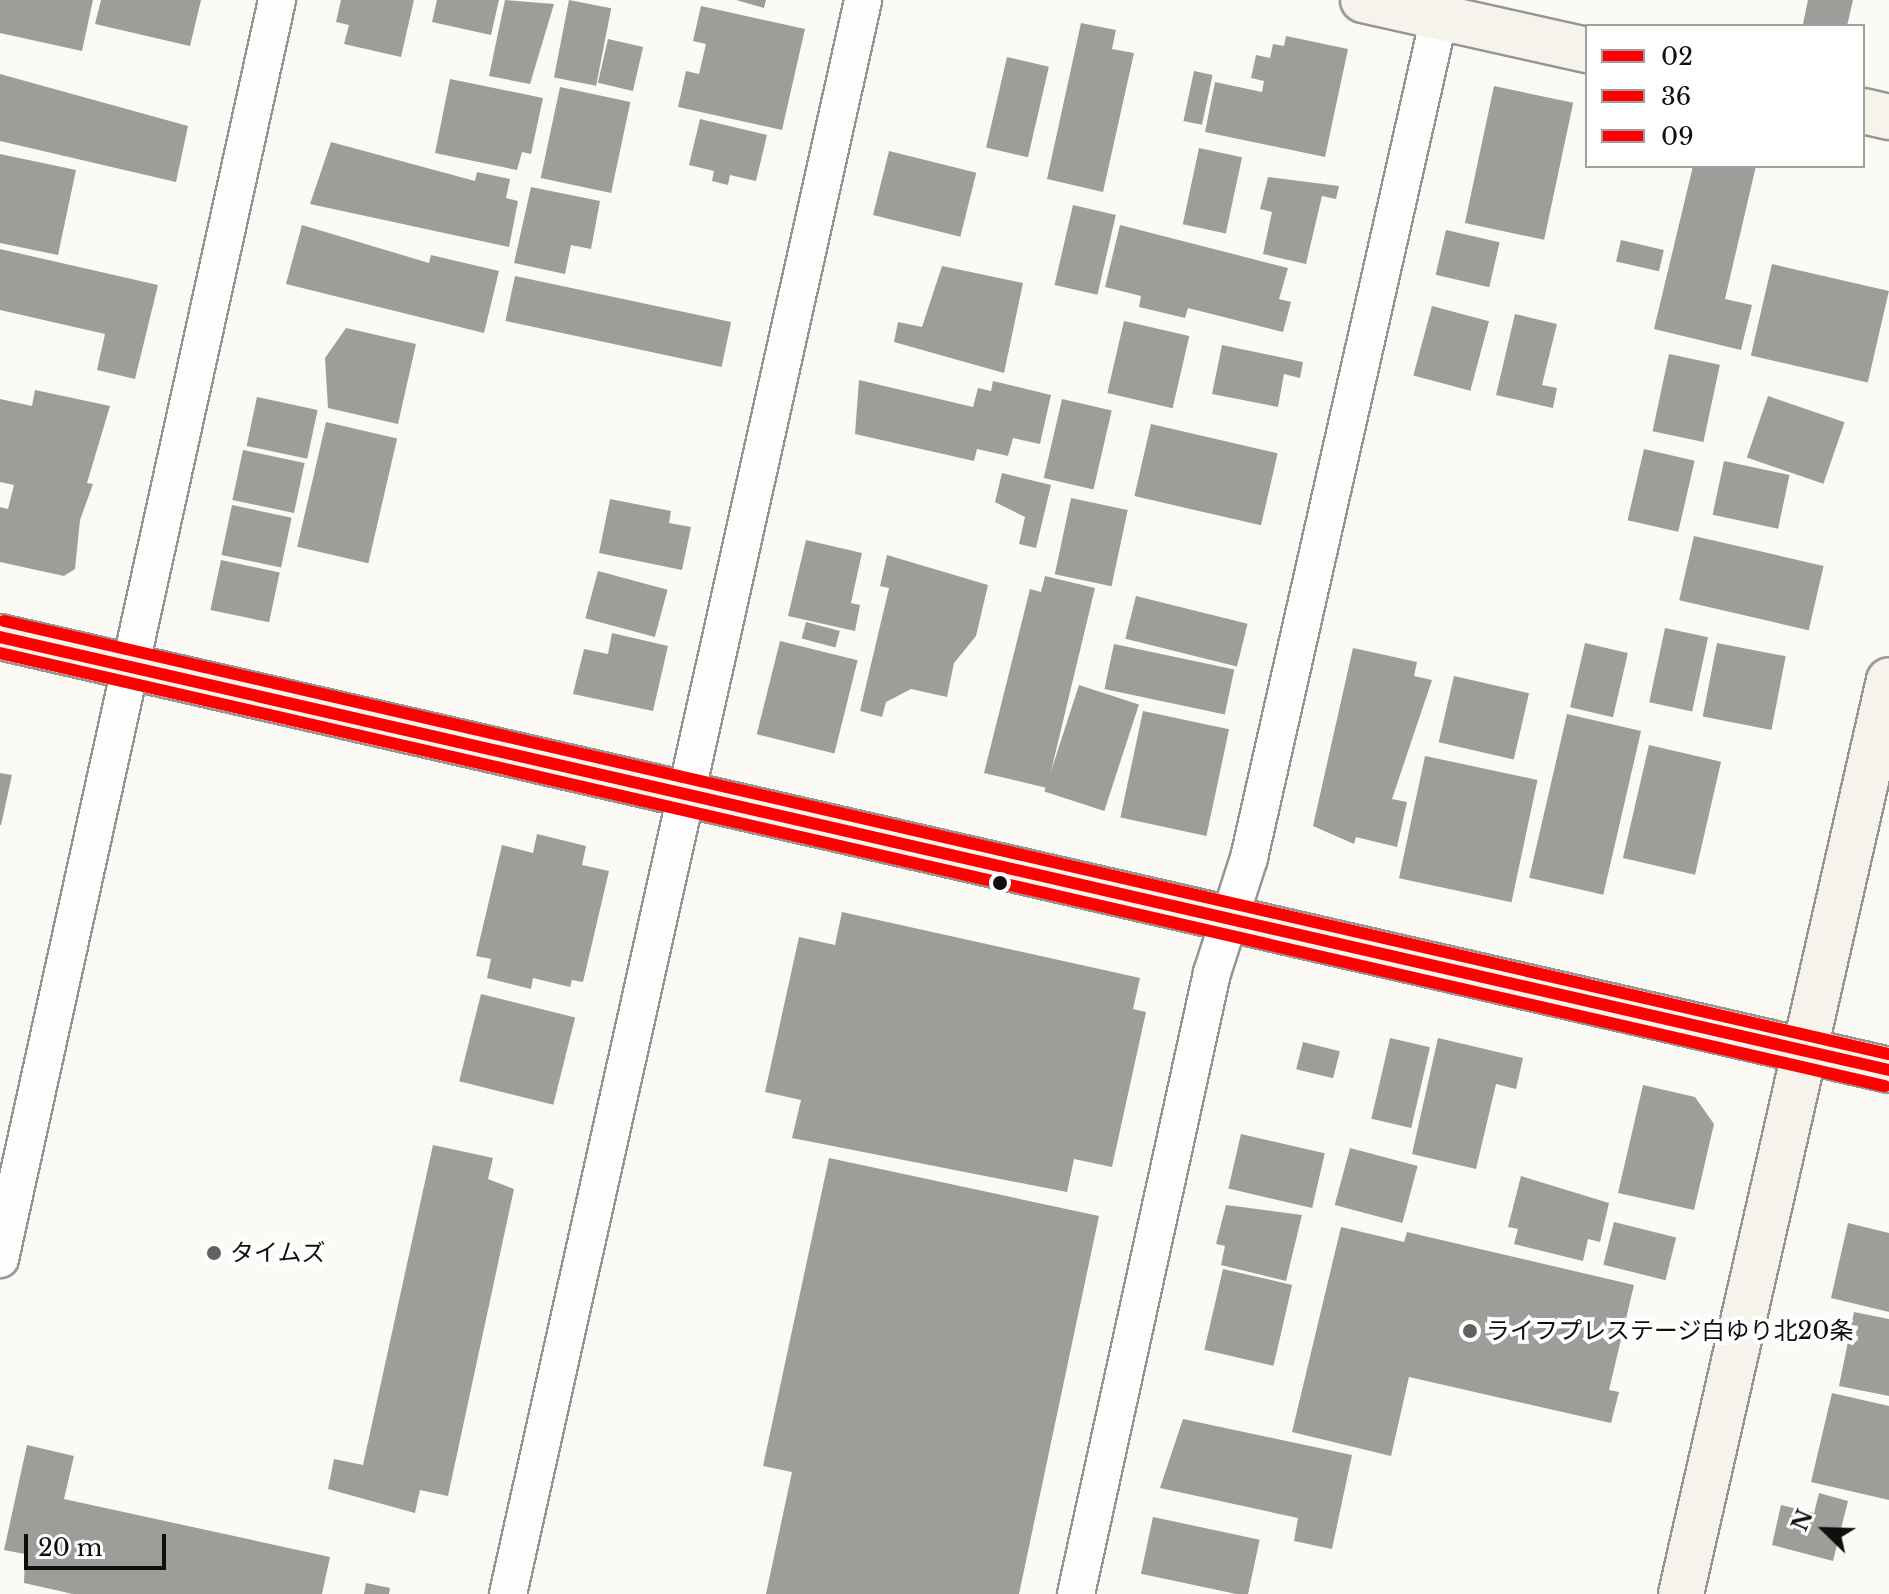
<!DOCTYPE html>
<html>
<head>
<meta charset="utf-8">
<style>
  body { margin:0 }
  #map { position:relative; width:1889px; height:1594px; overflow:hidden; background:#fbfaf5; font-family:"Libre Baskerville","Noto Sans JP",serif }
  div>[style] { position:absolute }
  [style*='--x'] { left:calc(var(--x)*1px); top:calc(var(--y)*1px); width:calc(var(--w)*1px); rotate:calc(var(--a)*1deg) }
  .building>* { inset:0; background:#9f9d9a; transform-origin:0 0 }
  .roads { filter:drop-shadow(2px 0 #959593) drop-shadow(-2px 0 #959593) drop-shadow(0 2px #959593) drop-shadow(0 -2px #959593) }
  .street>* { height:36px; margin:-18px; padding:0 18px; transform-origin:18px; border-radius:18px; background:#fefefe }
  .secondary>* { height:44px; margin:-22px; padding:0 22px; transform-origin:22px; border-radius:22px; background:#f5f3eb }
  .bus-1>* { height:12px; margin:-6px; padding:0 6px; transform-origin:6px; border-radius:6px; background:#f00 }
  .bus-2>* { height:12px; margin:-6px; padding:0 6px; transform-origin:6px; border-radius:6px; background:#f00 }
  .bus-3>* { height:12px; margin:-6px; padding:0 6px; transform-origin:6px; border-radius:6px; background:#f00 }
  .dots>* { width:22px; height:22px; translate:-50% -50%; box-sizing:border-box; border:4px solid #fff; border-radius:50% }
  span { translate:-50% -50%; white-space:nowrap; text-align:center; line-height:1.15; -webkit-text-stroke:8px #fff; paint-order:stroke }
  .poi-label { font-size:24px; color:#0f0f0f }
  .left { translate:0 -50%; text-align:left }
  .legend { position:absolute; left:1585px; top:24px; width:280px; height:144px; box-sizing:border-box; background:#fff; border:2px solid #9f9f9f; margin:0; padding:10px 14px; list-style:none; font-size:24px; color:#0f0f0f }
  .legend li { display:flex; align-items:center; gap:16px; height:40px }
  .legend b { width:40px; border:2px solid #9f9f9f }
  .north { position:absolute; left:1785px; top:1490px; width:80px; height:80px; -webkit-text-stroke:6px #fff; paint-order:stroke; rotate:293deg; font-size:22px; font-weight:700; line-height:32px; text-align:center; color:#0f0f0f }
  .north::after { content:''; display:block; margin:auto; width:28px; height:36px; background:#0f0f0f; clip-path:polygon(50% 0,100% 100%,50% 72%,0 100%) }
  .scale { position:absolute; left:24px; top:1534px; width:142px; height:36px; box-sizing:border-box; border:4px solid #0f0f0f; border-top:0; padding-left:10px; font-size:24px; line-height:28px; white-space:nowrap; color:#0f0f0f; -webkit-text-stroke:6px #fff; paint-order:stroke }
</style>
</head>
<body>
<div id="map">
  <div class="building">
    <div style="clip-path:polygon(0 0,93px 0,82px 51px,0 33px)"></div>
    <div style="clip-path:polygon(101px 0,201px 0,190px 46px,95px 24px)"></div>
    <div style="clip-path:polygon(341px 0,414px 0,401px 57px,344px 44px,349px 25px,336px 22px)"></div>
    <div style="clip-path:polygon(437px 0,499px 0,491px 35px,432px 22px)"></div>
    <div style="clip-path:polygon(505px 0,554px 4px,530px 84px,489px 76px)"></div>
    <div style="left:569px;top:0;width:43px;height:79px;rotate:11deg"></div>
    <div style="clip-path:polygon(736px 0,766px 0,764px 8px)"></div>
    <div style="clip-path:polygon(1808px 0,1853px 0,1847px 26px,1803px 24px)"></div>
    <div style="clip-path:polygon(701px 6px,805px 29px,782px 130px,678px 107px,686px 71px,699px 74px,706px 44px,693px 41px)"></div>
    <div style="clip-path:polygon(1081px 23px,1116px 30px,1112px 49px,1134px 53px,1103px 192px,1047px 179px)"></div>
    <div style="clip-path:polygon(1286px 36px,1348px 49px,1325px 157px,1205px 132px,1215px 82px,1262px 92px,1264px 81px,1251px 78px,1256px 55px,1270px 58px,1273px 44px,1284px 46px)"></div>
    <div style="left:608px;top:39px;width:36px;height:45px;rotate:13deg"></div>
    <div style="left:1007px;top:57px;width:43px;height:93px;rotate:13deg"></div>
    <div style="left:1194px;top:71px;width:19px;height:51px;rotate:12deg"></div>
    <div style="clip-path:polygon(0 74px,188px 126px,176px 182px,0 141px)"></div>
    <div style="clip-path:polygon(450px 79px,543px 98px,531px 154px,522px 152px,517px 170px,435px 153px)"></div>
    <div style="left:1494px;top:86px;width:81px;height:140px;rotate:12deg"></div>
    <div style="left:560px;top:87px;width:72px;height:93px;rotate:12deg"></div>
    <div style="clip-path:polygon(700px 119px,767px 135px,756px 181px,730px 175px,728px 185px,712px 181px,714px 171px,689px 165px)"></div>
    <div style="clip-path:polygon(331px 142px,475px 181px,477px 172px,510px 179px,506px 198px,518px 201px,509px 247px,310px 204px)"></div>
    <div style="left:1199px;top:148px;width:44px;height:78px;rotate:12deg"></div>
    <div style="left:889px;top:151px;width:90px;height:66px;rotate:14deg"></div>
    <div style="clip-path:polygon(0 154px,76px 170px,58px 255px,0 243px)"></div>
    <div style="clip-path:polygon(1693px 166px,1756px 166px,1725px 299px,1752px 305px,1741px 350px,1654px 329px)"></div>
    <div style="clip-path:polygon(1268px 177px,1339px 186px,1336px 199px,1322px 196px,1306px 264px,1263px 254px,1272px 212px,1260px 209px)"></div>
    <div style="clip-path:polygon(531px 187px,600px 201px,591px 249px,571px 245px,565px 274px,514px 263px)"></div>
    <div style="left:1073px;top:205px;width:44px;height:82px;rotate:13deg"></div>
    <div style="clip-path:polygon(302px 225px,429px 263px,431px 255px,499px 271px,484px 333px,286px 284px)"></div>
    <div style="clip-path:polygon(1120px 225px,1288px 268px,1279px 299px,1291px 302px,1283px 332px,1188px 308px,1185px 318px,1139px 307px,1141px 296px,1105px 287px)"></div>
    <div style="left:1446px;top:230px;width:55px;height:46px;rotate:13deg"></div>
    <div style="left:1621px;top:240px;width:44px;height:22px;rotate:13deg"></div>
    <div style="clip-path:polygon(0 249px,158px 285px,135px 379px,97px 370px,105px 334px,0 310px)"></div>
    <div style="left:1772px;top:264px;width:120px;height:94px;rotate:13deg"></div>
    <div style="clip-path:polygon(942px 266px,1023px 283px,1004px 373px,894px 342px,898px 322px,922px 327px)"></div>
    <div style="left:515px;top:276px;width:221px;height:46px;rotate:12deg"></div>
    <div style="left:1432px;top:306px;width:59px;height:72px;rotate:15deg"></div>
    <div style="clip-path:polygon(1515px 314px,1557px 324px,1542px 385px,1557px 388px,1553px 408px,1496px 395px)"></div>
    <div style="left:1124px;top:321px;width:67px;height:74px;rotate:13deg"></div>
    <div style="clip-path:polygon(346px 328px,416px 344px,398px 424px,328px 408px,325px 358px)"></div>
    <div style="clip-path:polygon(1222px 345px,1303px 362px,1300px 378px,1284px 374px,1278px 407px,1212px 394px)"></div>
    <div style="left:1669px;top:354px;width:52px;height:79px;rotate:12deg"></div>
    <div style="clip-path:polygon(859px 380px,973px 407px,978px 388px,991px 391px,993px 381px,1051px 395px,1040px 444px,1013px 438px,1008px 456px,977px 449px,974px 461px,855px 434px)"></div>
    <div style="clip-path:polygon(35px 390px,110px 406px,87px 483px,93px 484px,80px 520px,75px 569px,64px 576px,0 562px,0 507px,8px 509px,14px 485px,0 482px,0 399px,32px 406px)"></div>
    <div style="left:1768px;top:396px;width:81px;height:65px;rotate:19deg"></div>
    <div style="left:257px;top:397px;width:62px;height:50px;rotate:12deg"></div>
    <div style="left:1062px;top:399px;width:51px;height:81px;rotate:13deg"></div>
    <div style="left:326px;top:422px;width:73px;height:128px;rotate:13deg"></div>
    <div style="left:1151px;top:424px;width:130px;height:74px;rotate:13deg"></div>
    <div style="left:1644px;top:449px;width:52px;height:73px;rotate:13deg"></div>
    <div style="left:243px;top:450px;width:63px;height:51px;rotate:12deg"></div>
    <div style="left:1724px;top:461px;width:67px;height:55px;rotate:12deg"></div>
    <div style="clip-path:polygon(1002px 473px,1051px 485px,1036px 548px,1019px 544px,1025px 517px,995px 502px)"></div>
    <div style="left:1071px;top:498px;width:58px;height:78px;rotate:12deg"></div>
    <div style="clip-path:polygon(610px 499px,671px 511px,669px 523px,691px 527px,682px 570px,599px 553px)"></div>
    <div style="left:232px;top:505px;width:61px;height:51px;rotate:12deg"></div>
    <div style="left:1694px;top:536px;width:133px;height:66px;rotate:13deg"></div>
    <div style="clip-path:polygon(806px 540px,862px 553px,851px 603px,860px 605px,855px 631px,788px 616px)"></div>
    <div style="clip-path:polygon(887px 555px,988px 585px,976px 636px,954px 663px,947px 697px,911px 689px,886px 702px,882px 717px,860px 711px,889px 588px,880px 586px)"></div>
    <div style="left:221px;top:560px;width:60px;height:51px;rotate:12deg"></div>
    <div style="left:598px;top:571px;width:72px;height:49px;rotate:15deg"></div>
    <div style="clip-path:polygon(1045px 576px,1095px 588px,1047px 788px,984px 773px,1030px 589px,1041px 592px)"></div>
    <div style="left:1136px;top:596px;width:115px;height:44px;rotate:14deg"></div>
    <div style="left:806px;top:622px;width:35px;height:17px;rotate:15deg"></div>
    <div style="left:1665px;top:628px;width:44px;height:76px;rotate:12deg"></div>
    <div style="clip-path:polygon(612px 633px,668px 646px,653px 711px,573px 694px,584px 649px,608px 654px)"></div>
    <div style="left:780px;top:641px;width:80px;height:96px;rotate:14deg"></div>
    <div style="left:1585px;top:643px;width:44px;height:66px;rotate:13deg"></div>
    <div style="left:1717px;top:643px;width:70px;height:75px;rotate:11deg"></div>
    <div style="left:1114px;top:644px;width:123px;height:46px;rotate:12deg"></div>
    <div style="clip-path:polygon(1353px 648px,1417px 662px,1414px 676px,1432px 680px,1392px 799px,1407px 802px,1397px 847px,1356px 837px,1354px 844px,1313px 826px)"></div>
    <div style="left:1454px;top:676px;width:77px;height:68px;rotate:13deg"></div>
    <div style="left:1079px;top:685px;width:63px;height:112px;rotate:18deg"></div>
    <div style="left:1143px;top:711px;width:88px;height:109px;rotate:12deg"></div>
    <div style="left:1567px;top:714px;width:76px;height:168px;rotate:13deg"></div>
    <div style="left:1649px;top:745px;width:74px;height:116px;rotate:13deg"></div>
    <div style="left:1425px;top:756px;width:115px;height:125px;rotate:12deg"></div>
    <div style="clip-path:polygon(0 773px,12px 775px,1px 825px,0 825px)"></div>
    <div style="clip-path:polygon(537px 834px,586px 846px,582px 865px,609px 871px,583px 982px,572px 980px,570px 987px,533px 978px,531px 989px,487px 978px,491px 959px,476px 956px,502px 845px,533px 853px)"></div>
    <div style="clip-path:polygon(842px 912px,1140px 978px,1133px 1009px,1146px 1012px,1112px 1167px,1074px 1159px,1067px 1192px,792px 1138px,801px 1100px,765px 1092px,799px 937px,835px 945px)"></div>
    <div style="left:481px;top:994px;width:97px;height:90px;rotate:14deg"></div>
    <div style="left:1390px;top:1038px;width:41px;height:83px;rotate:13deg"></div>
    <div style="clip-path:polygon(1438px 1038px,1523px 1058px,1516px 1089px,1496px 1084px,1476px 1169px,1412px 1154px)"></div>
    <div style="left:1303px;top:1042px;width:38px;height:28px;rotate:14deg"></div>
    <div style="clip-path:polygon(1643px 1085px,1695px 1097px,1714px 1124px,1694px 1210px,1618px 1193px)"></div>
    <div style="left:1241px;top:1134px;width:86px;height:56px;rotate:13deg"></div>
    <div style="clip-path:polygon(433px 1145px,493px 1158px,488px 1179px,514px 1189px,448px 1496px,420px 1490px,415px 1513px,328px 1489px,334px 1459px,363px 1465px)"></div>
    <div style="left:1350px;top:1148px;width:70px;height:59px;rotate:15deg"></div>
    <div style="clip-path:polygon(829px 1158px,1099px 1216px,1019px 1594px,766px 1594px,792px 1472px,763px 1466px)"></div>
    <div style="clip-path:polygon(1521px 1176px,1609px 1203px,1600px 1242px,1588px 1239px,1583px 1261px,1514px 1244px,1518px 1229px,1508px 1227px)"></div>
    <div style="clip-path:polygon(1226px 1205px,1302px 1215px,1286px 1281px,1221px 1265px,1225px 1246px,1216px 1244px)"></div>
    <div style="left:1614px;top:1222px;width:64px;height:44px;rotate:14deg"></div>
    <div style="clip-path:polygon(1848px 1223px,1889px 1233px,1889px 1312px,1831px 1298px)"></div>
    <div style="clip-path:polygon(1341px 1227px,1404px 1242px,1407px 1232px,1634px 1285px,1609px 1390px,1619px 1392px,1611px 1423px,1409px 1377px,1391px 1456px,1292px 1432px)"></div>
    <div style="left:1223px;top:1269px;width:71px;height:83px;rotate:13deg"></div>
    <div style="clip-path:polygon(1854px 1312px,1889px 1319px,1889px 1396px,1839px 1386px)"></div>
    <div style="clip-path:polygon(1832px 1393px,1889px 1406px,1889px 1500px,1811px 1482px)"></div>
    <div style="clip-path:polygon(1183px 1419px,1352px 1455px,1332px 1549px,1294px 1541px,1298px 1518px,1160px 1488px)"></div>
    <div style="clip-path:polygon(27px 1445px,74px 1456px,64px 1499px,330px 1557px,322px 1594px,73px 1594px,24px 1583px,25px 1554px,4px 1550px)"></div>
    <div style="clip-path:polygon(1819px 1493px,1848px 1501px,1833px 1561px,1772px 1545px,1781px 1505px,1814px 1513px)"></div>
    <div style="left:1153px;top:1517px;width:109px;height:58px;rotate:12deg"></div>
    <div style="clip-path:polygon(366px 1583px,390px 1588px,389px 1594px,364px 1594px)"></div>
  </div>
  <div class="roads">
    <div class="street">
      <div style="--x:0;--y:1259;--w:1289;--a:-77.59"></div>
      <div style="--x:508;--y:1594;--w:1633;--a:-77.44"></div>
      <div style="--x:1076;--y:1594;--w:636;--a:-77.65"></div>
      <div style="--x:1212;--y:973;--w:121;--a:-72.2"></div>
      <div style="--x:1249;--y:858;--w:880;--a:-77.26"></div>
    </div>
    <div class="secondary">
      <div style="--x:1363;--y:0;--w:230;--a:12.6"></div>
      <div style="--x:1863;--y:111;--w:27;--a:13"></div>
      <div style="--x:0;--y:637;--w:1938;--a:12.91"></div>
      <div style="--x:1681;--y:1594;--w:937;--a:-77.18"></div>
    </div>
  </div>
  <div class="bus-1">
    <div style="--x:0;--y:637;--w:1938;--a:12.91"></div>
  </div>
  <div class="bus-2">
    <div style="--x:0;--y:653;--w:1934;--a:12.94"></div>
  </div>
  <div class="bus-3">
    <div style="--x:4;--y:621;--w:1934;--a:12.94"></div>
  </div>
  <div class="dots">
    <div style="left:1000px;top:883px;background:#0f0f0f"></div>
    <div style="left:214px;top:1253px;background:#626160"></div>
    <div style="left:1470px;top:1331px;background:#626160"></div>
  </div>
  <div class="poi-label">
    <span class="left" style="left:230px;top:1253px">タイムズ</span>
    <span class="left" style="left:1486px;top:1331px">ライフプレステージ白ゆり北20条</span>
  </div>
  <ul class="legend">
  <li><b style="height:10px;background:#f00"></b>02</li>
  <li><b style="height:10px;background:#f00"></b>36</li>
  <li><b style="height:10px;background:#f00"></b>09</li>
  </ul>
  <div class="north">N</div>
  <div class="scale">20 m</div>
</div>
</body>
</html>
